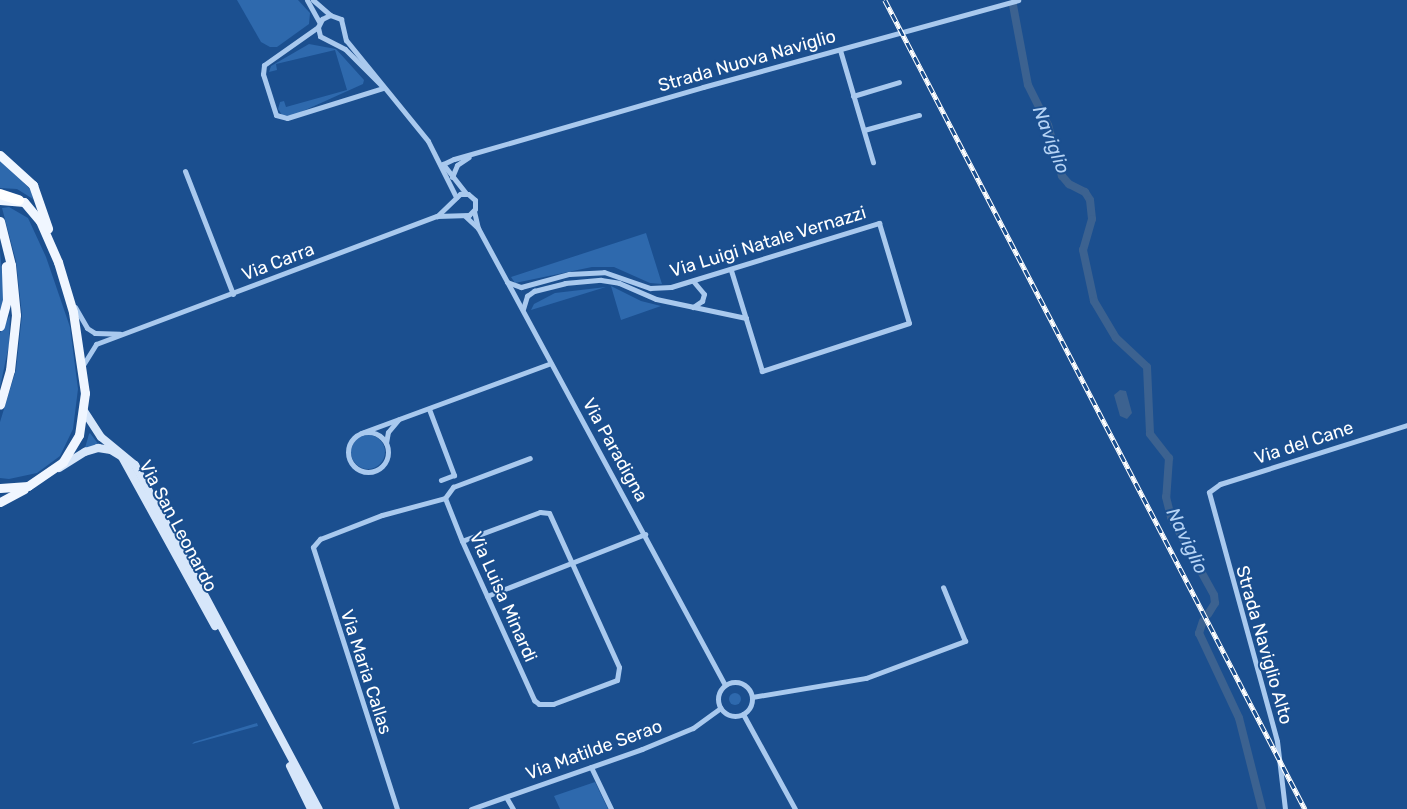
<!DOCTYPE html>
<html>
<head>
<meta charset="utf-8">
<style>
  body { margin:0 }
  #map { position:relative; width:1407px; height:809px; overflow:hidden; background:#1b4f8f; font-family:Rubik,sans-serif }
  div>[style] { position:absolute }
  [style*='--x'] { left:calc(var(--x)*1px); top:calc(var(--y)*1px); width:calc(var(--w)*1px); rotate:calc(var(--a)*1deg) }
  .green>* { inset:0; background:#2e69ad }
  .round { border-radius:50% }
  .water>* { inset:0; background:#3c6290 }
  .canal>* { height:8px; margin:-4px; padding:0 4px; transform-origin:4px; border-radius:4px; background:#3c6290 }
  .minor>* { height:5px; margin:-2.5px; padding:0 2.5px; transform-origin:2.5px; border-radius:2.5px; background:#a9c9ee }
  .minor>.ring { margin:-2.5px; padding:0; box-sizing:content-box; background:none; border:5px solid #a9c9ee; border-radius:50% }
  .secondary>* { height:8px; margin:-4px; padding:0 4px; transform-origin:4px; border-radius:4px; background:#d6e6fa }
  .primary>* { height:9px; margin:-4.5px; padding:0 4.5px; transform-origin:4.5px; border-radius:4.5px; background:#f0f6ff }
  .motorway>* { height:10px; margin:-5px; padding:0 5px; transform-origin:5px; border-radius:5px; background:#fff }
  .rail>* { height:4.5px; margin-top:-2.25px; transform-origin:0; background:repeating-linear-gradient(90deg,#1b4f8f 0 8px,#fff 0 16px); box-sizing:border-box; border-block:1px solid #fff }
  span { translate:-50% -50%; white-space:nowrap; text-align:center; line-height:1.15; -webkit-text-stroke:4px #1b4f8f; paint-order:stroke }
  .street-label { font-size:18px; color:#fff }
  .water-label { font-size:19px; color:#b5d3f5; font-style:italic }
</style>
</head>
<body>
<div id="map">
  <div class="green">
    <div style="clip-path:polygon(237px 0,298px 0,310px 13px,309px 24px,277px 47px,270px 47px,261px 42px)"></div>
    <div style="clip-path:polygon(309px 44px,336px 49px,364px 80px,363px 84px,292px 116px,282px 115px,278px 109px,280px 102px,284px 101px,286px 107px,347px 90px,335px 50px,276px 64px,277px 70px,269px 72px,271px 66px)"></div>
    <div style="clip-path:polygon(0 160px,31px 190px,33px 199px,17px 189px,0 188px)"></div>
    <div style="clip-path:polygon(9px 207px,28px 218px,46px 257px,70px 327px,78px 389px,73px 429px,60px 456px,37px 473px,9px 479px,0 478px,0 422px,16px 370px,22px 315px,16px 261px,2px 208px)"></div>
    <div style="clip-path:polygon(646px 233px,662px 284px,650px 283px,614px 267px,592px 267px,515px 283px,511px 277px)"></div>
    <div style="clip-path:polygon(0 251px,4px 294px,0 317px)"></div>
    <div style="clip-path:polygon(611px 286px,641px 301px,661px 306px,621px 320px)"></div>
    <div style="clip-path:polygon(606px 287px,531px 310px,534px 304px,555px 293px)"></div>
    <div style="clip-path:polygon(10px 315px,9px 345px,0 387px,0 333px)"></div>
    <div style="clip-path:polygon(90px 433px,99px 445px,85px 448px,89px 434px)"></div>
    <div class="round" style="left:351px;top:435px;width:34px;height:34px"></div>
    <div class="round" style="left:729px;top:693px;width:12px;height:12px"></div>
    <div style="clip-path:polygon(257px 723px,258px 726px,192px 744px,194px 742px)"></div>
    <div style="clip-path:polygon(595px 782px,608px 809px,560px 809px,554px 796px)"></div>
  </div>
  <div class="water">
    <div style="clip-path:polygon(1120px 390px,1126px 391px,1132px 413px,1127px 419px,1120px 416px,1114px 395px)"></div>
  </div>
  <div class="canal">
    <div style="--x:1013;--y:5;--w:81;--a:79.4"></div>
    <div style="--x:1028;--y:85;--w:45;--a:63.4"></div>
    <div style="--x:1048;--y:125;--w:53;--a:74.6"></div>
    <div style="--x:1062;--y:176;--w:11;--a:49"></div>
    <div style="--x:1069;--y:184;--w:18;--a:27"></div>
    <div style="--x:1085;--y:192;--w:9;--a:58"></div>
    <div style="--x:1090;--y:200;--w:19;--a:84"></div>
    <div style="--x:1092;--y:219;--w:32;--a:106"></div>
    <div style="--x:1083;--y:250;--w:52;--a:77.8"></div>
    <div style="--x:1094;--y:301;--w:43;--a:59.3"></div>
    <div style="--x:1116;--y:338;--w:42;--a:43.1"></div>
    <div style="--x:1147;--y:367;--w:67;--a:87.4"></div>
    <div style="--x:1150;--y:434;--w:31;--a:52"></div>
    <div style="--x:1169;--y:458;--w:39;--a:94"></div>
    <div style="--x:1166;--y:497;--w:21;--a:76"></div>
    <div style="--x:1171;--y:517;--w:89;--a:61.1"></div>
    <div style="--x:1214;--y:595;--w:8;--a:83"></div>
    <div style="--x:1215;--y:603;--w:13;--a:122"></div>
    <div style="--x:1203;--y:621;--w:13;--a:108"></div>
    <div style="--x:1199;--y:633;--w:94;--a:64.8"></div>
    <div style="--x:1239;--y:718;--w:94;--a:75.8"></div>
  </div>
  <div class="minor">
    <div style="--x:307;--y:0;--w:25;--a:61"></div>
    <div style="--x:313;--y:0;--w:23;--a:41"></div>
    <div style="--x:318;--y:27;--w:66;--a:144.9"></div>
    <div style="--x:264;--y:65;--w:9;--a:96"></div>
    <div style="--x:263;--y:74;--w:43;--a:72.4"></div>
    <div style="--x:276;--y:115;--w:11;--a:15"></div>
    <div style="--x:287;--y:118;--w:101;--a:-17.4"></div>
    <div style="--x:840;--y:50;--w:117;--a:73.6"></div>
    <div style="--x:382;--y:86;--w:52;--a:-135"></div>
    <div style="--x:345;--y:49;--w:28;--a:-153"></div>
    <div style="--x:320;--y:36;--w:9;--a:-103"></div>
    <div style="--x:318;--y:27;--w:9;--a:-63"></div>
    <div style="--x:322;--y:19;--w:9;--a:-27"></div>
    <div style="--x:330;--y:15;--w:12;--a:20"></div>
    <div style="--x:341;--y:19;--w:22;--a:77"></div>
    <div style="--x:346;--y:40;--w:130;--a:50.9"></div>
    <div style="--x:428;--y:141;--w:63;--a:63.4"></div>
    <div style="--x:853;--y:96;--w:48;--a:-16.9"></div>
    <div style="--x:864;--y:130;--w:57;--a:-15.3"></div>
    <div style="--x:443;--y:164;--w:37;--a:52"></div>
    <div style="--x:441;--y:165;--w:14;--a:-25"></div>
    <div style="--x:454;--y:159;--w:259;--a:-16.1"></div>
    <div style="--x:703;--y:87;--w:327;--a:-15.4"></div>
    <div style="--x:185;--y:171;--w:132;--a:68.7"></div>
    <div style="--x:452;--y:177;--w:13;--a:-67"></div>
    <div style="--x:457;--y:165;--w:14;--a:-34"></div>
    <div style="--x:474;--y:211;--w:17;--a:77"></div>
    <div style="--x:465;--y:216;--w:18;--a:43"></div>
    <div style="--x:478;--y:228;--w:519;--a:61.61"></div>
    <div style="--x:507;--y:282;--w:15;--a:20"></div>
    <div style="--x:521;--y:287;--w:50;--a:-15.2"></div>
    <div style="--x:569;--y:274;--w:35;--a:-3"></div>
    <div style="--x:604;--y:272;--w:49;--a:19.2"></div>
    <div style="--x:650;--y:288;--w:21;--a:-3"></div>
    <div style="--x:671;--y:287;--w:218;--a:-17.1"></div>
    <div style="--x:879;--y:223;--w:104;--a:73.3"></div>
    <div style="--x:909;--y:323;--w:155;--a:161.9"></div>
    <div style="--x:762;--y:371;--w:106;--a:-107.1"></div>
    <div style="--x:75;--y:307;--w:24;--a:60"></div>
    <div style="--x:87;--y:328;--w:9;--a:32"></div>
    <div style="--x:95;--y:333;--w:25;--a:2"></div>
    <div style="--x:693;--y:307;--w:11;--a:-34"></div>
    <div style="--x:702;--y:301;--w:7;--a:-74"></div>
    <div style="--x:704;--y:294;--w:16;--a:-130"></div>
    <div style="--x:523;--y:309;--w:14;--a:-73"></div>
    <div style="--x:527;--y:296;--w:9;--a:-36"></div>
    <div style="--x:534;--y:291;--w:32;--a:-14"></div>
    <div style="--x:565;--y:283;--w:36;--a:-5"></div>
    <div style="--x:601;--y:280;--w:18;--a:9"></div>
    <div style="--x:619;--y:283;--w:40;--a:23.4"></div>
    <div style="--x:656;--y:299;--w:92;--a:11.9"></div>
    <div style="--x:83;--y:365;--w:25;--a:-58"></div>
    <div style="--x:96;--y:344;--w:364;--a:-20.6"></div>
    <div style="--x:437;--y:216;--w:32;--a:-2"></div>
    <div style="--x:469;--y:215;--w:8;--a:-45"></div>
    <div style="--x:475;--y:209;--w:9;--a:-90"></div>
    <div style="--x:475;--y:200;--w:9;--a:-139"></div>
    <div style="--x:468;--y:194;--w:8;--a:180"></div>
    <div style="--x:460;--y:194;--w:32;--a:136"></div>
    <div style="--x:429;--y:409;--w:71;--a:69.3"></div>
    <div style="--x:454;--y:475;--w:14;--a:159"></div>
    <div class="ring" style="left:348px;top:432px;width:35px;height:35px"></div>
    <div style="--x:361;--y:433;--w:202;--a:-20.2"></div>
    <div style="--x:386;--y:443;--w:11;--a:-80"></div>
    <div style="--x:388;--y:432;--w:16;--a:-50"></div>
    <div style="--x:445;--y:498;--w:46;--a:68.4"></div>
    <div style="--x:462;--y:541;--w:175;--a:65.6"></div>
    <div style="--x:534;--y:700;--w:6;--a:39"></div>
    <div style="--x:539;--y:704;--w:14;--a:0"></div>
    <div style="--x:553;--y:704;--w:68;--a:-20.6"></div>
    <div style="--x:617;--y:680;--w:13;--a:-81"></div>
    <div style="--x:619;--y:667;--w:169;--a:-114.4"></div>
    <div style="--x:549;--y:513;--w:9;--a:-174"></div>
    <div style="--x:540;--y:512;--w:83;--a:159.6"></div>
    <div style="--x:487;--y:596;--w:170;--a:-21.4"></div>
    <div class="ring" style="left:718px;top:682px;width:29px;height:29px"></div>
    <div style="--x:752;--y:697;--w:116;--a:-9.5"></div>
    <div style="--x:866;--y:678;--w:106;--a:-20.5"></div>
    <div style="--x:965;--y:641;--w:58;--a:-112.2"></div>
    <div style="--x:743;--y:714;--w:108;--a:61.3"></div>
    <div style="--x:591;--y:767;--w:47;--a:64.5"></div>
    <div style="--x:506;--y:797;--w:14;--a:60"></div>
    <div style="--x:397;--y:809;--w:275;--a:-107.8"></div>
    <div style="--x:313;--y:547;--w:11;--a:-49"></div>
    <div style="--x:320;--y:539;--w:66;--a:-21.2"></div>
    <div style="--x:382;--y:515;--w:65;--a:-15.1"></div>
    <div style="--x:445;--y:498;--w:14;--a:-54"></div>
    <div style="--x:453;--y:487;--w:82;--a:-20.6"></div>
    <div style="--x:471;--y:809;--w:181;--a:-19.3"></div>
    <div style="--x:642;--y:749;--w:55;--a:-22.4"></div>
    <div style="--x:693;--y:728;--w:34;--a:-36"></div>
    <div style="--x:1285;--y:809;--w:68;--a:-96.7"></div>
    <div style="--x:1277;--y:741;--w:258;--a:-105.3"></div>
    <div style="--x:1209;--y:492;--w:14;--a:-36"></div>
    <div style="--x:1220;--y:484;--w:196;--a:-17.5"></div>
  </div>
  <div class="secondary">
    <div style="--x:84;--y:411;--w:31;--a:57"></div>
    <div style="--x:101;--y:437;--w:44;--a:39.5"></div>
    <div style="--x:135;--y:465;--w:390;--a:61.9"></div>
    <div style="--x:59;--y:468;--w:31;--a:-32"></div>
    <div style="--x:85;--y:452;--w:14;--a:-17"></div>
    <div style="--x:98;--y:448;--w:13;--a:9"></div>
    <div style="--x:111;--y:450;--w:13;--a:32"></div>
    <div style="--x:122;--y:457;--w:193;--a:61.2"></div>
    <div style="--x:290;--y:766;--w:48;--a:64"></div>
  </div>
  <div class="primary">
    <div style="--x:0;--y:155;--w:45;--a:42.3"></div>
    <div style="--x:33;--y:185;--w:46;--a:70.8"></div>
    <div style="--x:0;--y:200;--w:24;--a:5"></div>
    <div style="--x:24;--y:202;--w:25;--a:50"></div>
    <div style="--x:40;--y:221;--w:45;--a:66.3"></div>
    <div style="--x:58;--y:262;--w:52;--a:73.3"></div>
    <div style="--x:73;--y:312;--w:82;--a:81.6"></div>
    <div style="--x:85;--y:393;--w:42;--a:98.1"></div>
    <div style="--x:79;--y:435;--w:31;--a:121"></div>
    <div style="--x:63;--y:462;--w:42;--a:145.6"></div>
    <div style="--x:28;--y:486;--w:28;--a:176"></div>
    <div style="--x:0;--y:221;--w:45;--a:76"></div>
    <div style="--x:11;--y:265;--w:50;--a:84.3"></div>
    <div style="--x:16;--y:315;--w:55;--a:96.2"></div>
    <div style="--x:10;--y:370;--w:36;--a:106"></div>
    <div style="--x:0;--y:326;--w:27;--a:-75"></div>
    <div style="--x:7;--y:300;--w:34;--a:-92"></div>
    <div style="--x:0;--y:502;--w:27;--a:-28"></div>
  </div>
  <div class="motorway">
    <div style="--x:0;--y:194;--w:20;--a:18"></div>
  </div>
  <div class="rail">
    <div style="--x:885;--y:0;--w:912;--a:62.56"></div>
  </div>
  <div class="street-label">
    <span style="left:747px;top:61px;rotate:-16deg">Strada Nuova Naviglio</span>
    <span style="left:768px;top:242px;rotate:-17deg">Via Luigi Natale Vernazzi</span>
    <span style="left:278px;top:262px;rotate:-21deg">Via Carra</span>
    <span style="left:1304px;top:443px;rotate:-18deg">Via del Cane</span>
    <span style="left:615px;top:450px;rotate:61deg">Via Paradigna</span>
    <span style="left:178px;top:526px;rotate:62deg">Via San Leonardo</span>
    <span style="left:503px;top:597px;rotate:66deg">Via Luisa Minardi</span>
    <span style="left:1264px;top:645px;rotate:74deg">Strada Naviglio Alto</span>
    <span style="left:366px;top:672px;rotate:72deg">Via Maria Callas</span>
    <span style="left:594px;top:750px;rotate:-20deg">Via Matilde Serao</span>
  </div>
  <div class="water-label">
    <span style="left:1051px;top:140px;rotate:69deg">Naviglio</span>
    <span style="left:1187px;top:541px;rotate:64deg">Naviglio</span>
  </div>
</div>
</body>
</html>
